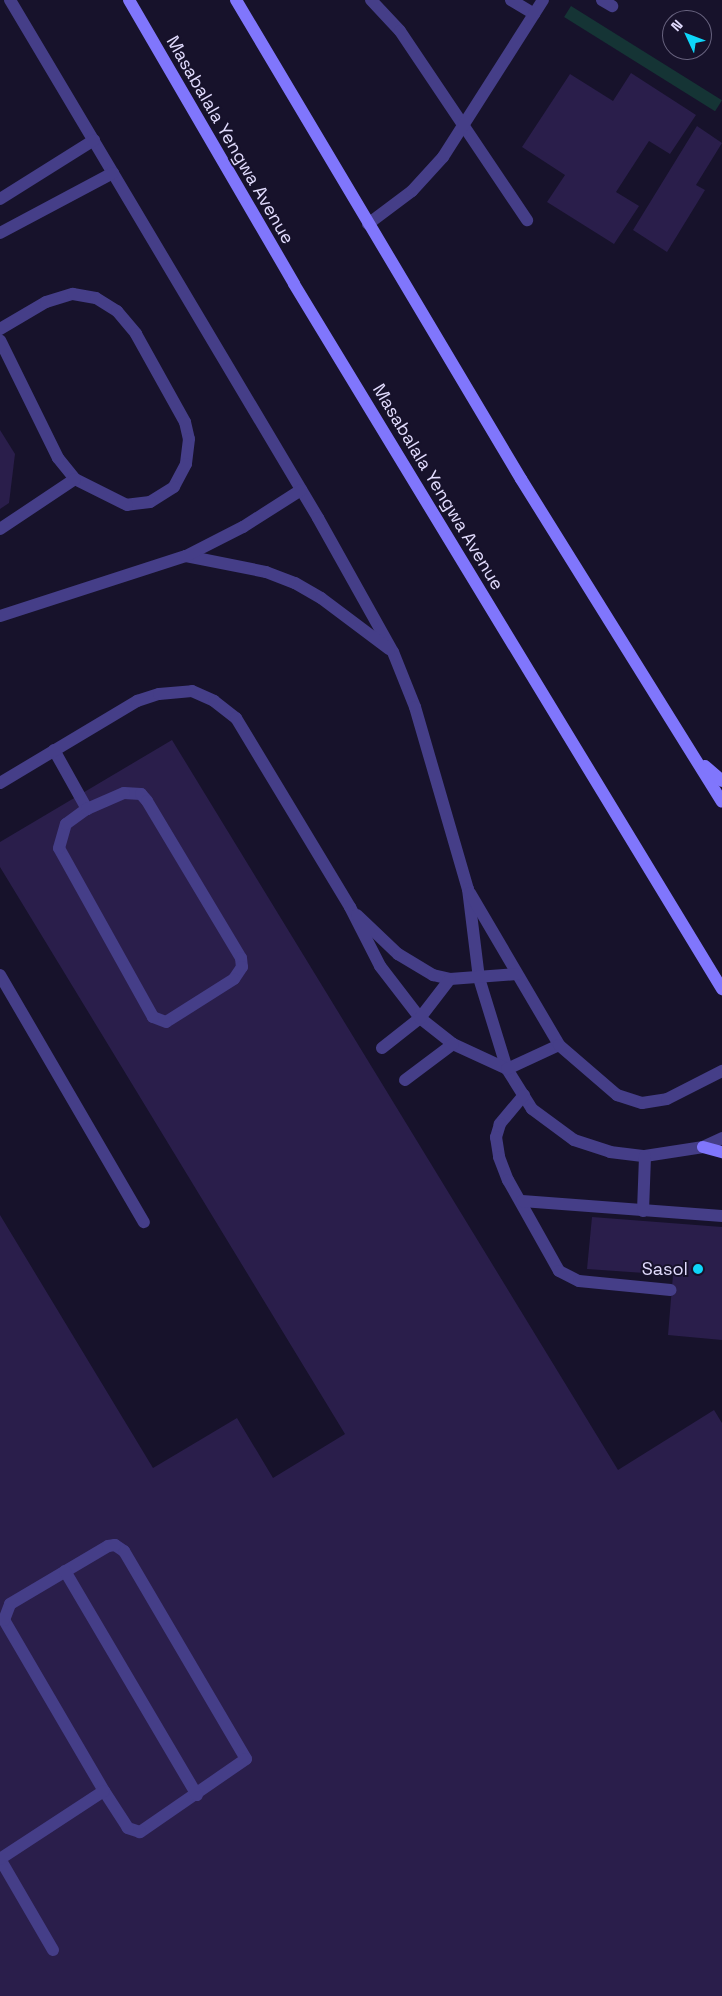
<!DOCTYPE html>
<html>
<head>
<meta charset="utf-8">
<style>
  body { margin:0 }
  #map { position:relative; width:722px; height:1996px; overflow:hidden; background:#17122b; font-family:"Space Grotesk",sans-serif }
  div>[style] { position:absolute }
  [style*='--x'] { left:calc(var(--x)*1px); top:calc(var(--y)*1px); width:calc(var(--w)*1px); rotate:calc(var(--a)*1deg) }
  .green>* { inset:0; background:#153435; transform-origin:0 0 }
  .building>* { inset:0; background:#2a1e4b }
  .lane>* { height:12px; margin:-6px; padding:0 6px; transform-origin:6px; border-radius:6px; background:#453e88 }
  .secondary>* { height:12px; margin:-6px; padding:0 6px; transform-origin:6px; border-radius:6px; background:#8076fc }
  .dots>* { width:14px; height:14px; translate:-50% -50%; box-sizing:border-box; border:2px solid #17122b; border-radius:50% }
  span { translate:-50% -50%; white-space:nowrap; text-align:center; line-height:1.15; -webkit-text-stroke:4px #17122b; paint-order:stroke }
  .street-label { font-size:18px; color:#e2dcfe }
  .poi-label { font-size:18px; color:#e2dcfe }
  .right { translate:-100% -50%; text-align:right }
  .north { position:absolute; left:662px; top:10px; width:50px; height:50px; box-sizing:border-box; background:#17122b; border:1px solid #68637f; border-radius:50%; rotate:313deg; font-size:14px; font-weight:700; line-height:20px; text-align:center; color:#e2dcfe }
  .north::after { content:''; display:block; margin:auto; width:18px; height:22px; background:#0ed6f9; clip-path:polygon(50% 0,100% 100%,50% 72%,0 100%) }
</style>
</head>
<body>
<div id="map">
  <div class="green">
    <div style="left:571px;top:6px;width:178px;height:13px;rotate:32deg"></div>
  </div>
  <div class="building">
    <div style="clip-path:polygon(631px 73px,696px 115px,670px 154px,649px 141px,616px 192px,639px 206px,614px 244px,547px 202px,565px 175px,522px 147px,570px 74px,613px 101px)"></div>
    <div style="clip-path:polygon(697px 126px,722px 143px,696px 185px,705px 190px,667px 252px,633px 230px)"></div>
    <div style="clip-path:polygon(0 430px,15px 454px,9px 503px,0 509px)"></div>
    <div style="clip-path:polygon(172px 740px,618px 1470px,714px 1410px,722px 1423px,722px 1996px,0 1996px,0 1215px,153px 1468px,237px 1418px,273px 1478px,345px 1434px,0 867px,0 842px)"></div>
    <div style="clip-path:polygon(592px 1217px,722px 1227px,722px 1340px,668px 1335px,673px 1275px,587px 1269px)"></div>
  </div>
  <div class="lane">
    <div style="--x:10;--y:0;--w:603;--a:59.26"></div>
    <div style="--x:318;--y:518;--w:154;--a:60.8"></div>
    <div style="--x:393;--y:652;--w:59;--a:68.2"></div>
    <div style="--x:415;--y:707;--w:190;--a:73.8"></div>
    <div style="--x:468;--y:889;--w:90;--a:83"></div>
    <div style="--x:479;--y:978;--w:95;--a:72.9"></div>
    <div style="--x:507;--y:1069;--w:47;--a:58"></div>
    <div style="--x:532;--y:1109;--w:52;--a:36.4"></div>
    <div style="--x:574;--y:1140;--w:38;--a:18"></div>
    <div style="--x:610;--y:1152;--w:35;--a:7"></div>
    <div style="--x:645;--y:1156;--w:59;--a:-8.8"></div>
    <div style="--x:703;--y:1147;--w:21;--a:-25"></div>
    <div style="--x:371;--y:0;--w:42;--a:46.9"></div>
    <div style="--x:400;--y:31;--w:228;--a:56.1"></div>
    <div style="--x:511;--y:0;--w:27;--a:31"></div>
    <div style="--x:602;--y:0;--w:12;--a:31"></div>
    <div style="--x:0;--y:199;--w:111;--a:-32.1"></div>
    <div style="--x:368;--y:224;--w:55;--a:-36.9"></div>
    <div style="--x:412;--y:191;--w:46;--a:-47.6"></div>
    <div style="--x:443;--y:157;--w:186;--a:-57.5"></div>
    <div style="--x:0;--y:233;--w:128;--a:-28"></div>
    <div style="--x:0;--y:329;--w:53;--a:-30.4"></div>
    <div style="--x:46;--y:302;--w:28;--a:-17"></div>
    <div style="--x:73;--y:294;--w:23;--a:10"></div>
    <div style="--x:96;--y:298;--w:25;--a:32"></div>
    <div style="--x:117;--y:311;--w:30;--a:50"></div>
    <div style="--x:136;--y:334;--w:101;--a:60.9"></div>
    <div style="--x:185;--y:422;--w:17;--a:77"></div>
    <div style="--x:189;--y:439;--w:25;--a:97"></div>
    <div style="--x:186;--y:464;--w:26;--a:118"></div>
    <div style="--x:174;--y:487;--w:28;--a:148"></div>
    <div style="--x:150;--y:502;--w:23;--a:173"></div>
    <div style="--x:127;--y:505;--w:58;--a:-153.4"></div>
    <div style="--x:75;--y:479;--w:27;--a:-129"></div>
    <div style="--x:58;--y:458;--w:131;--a:-116.2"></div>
    <div style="--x:0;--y:529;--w:90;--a:-33.7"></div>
    <div style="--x:186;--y:556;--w:82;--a:11.3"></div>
    <div style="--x:266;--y:572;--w:31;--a:21"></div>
    <div style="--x:295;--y:583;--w:30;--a:30"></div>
    <div style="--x:321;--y:598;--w:85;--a:36.9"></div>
    <div style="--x:0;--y:616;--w:195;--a:-17.9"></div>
    <div style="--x:186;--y:556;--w:64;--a:-27"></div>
    <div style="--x:243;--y:527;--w:69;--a:-32.5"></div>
    <div style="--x:54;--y:750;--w:68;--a:60.8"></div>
    <div style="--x:0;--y:783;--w:160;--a:-30.9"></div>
    <div style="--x:137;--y:701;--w:23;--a:-18"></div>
    <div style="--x:159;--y:694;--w:33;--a:-5"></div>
    <div style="--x:192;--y:691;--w:24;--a:24"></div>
    <div style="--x:214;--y:701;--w:28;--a:38"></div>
    <div style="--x:236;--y:718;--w:221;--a:58.9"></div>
    <div style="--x:350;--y:907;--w:66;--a:63"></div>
    <div style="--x:380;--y:966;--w:66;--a:52.4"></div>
    <div style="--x:420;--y:1018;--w:42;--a:38.2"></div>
    <div style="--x:453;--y:1044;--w:60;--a:24.8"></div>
    <div style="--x:507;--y:1069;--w:57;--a:-24.8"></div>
    <div style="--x:124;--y:793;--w:17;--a:3"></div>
    <div style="--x:141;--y:794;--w:9;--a:49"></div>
    <div style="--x:147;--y:801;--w:183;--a:59.1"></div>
    <div style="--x:241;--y:958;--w:9;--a:84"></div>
    <div style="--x:242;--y:967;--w:14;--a:124"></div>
    <div style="--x:234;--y:979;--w:80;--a:147.7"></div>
    <div style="--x:166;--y:1022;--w:14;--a:-159"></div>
    <div style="--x:153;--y:1017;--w:193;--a:-119.1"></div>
    <div style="--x:59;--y:848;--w:25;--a:-74"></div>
    <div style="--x:66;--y:824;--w:26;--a:-36"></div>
    <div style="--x:87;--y:809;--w:40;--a:-23.4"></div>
    <div style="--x:470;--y:893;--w:176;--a:59.6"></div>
    <div style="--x:559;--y:1045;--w:77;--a:40.8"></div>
    <div style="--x:617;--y:1095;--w:26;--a:18"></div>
    <div style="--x:642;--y:1103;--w:25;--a:-9"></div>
    <div style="--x:667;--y:1099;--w:62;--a:-27"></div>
    <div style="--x:357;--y:915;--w:57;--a:43.6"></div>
    <div style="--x:398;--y:954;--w:41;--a:31"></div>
    <div style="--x:433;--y:975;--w:17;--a:13"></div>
    <div style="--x:450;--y:979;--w:67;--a:-4.3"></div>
    <div style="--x:0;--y:975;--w:286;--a:59.8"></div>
    <div style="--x:382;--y:1048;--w:48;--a:-38.3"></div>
    <div style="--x:420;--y:1018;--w:49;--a:-52.4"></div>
    <div style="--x:405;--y:1080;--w:60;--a:-36.9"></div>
    <div style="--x:524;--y:1095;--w:38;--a:130"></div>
    <div style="--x:500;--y:1124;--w:14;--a:107"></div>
    <div style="--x:496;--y:1137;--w:20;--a:81"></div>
    <div style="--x:499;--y:1157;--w:25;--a:69"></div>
    <div style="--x:508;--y:1180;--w:104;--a:60.7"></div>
    <div style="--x:559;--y:1271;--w:22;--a:27"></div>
    <div style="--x:579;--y:1281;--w:92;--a:5.6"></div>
    <div style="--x:522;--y:1201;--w:201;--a:4.3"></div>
    <div style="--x:643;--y:1211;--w:55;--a:-87.9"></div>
    <div style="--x:115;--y:1545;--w:11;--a:34"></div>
    <div style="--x:124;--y:1551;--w:241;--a:59.6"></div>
    <div style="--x:246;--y:1759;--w:129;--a:145.4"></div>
    <div style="--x:140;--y:1832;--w:13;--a:-162"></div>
    <div style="--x:128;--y:1828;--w:44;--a:-123"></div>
    <div style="--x:104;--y:1791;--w:198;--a:-120.3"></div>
    <div style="--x:4;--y:1620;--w:17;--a:-69"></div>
    <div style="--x:10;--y:1604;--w:114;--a:-30.6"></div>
    <div style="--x:108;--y:1546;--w:7;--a:-8"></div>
    <div style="--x:65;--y:1571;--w:260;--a:59.5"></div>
    <div style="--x:53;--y:1950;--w:105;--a:-120.2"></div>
    <div style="--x:0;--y:1859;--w:124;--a:-33.2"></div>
  </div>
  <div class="secondary">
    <div style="--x:129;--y:0;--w:328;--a:59.8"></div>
    <div style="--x:294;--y:284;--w:825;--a:58.74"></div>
    <div style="--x:236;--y:0;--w:557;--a:59.25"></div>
    <div style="--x:521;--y:479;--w:380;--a:58.1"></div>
    <div style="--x:705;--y:766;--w:23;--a:41"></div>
    <div style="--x:703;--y:1147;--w:20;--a:15"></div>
  </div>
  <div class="dots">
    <div style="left:698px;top:1269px;background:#0ed6f9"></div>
  </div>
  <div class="street-label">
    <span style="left:230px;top:140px;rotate:60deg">Masabalala Yengwa Avenue</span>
    <span style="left:438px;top:487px;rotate:59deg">Masabalala Yengwa Avenue</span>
  </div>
  <div class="poi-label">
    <span class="right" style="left:688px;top:1269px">Sasol</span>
  </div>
  <div class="north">N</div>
</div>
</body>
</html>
